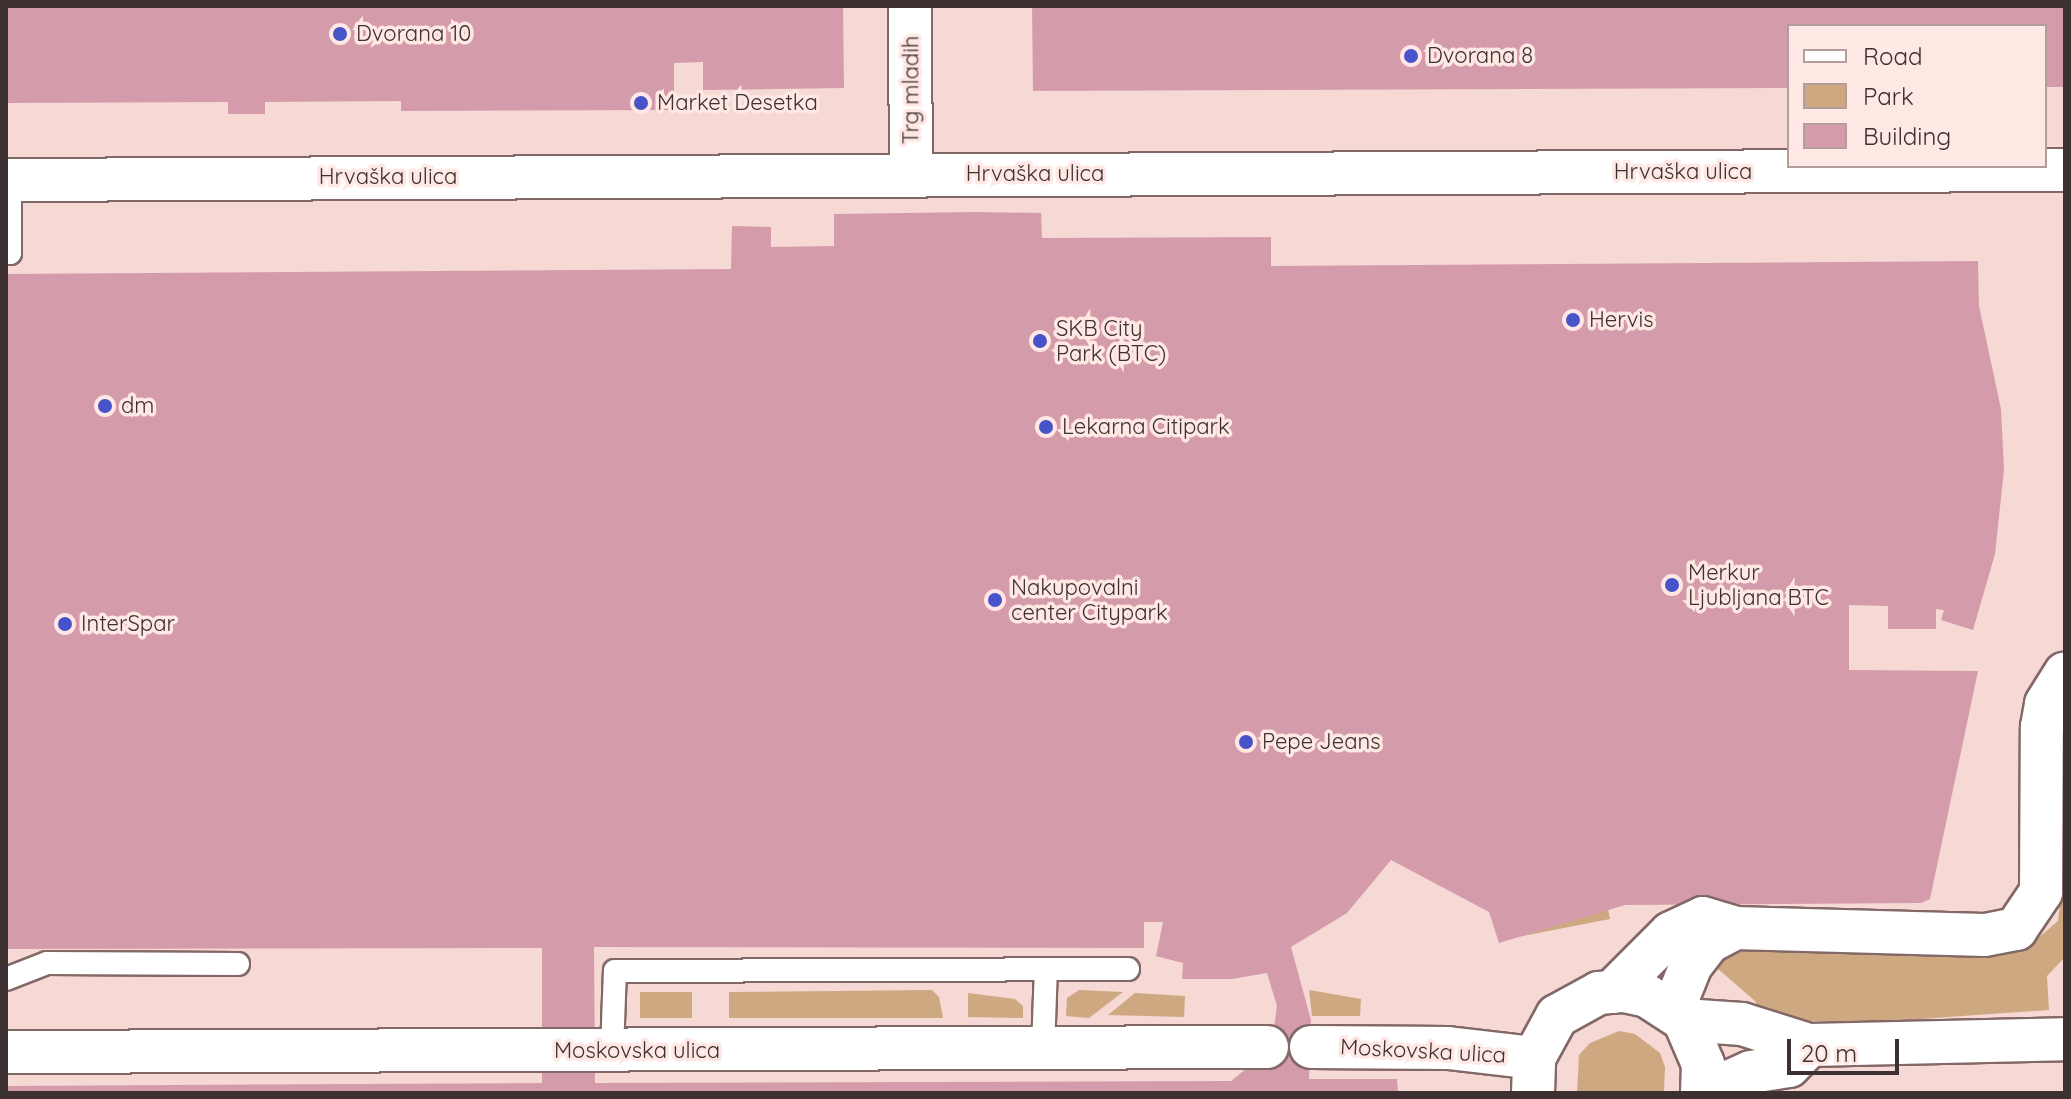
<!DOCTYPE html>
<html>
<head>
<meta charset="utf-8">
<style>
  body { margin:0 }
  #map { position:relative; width:2071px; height:1099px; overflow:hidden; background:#f6d8d5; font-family:Quicksand,sans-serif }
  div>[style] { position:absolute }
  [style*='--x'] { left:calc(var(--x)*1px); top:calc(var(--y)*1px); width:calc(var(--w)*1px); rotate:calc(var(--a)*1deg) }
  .green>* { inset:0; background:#cda881; transform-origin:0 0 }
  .building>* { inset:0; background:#d49caa }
  .roads { filter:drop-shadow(2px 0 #826866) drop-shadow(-2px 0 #826866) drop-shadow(0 2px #826866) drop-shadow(0 -2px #826866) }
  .service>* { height:22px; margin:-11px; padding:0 11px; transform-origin:11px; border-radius:11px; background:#fff }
  .minor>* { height:42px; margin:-21px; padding:0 21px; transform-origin:21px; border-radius:21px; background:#fff }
  .dots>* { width:22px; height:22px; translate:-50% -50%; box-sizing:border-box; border:4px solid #ffe7e4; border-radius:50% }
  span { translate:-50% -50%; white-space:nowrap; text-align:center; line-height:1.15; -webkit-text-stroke:7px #ffe7e4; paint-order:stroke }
  .poi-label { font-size:22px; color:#3c3130 }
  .left { translate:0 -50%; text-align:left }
  .street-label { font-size:22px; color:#3c3130 }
  .frame { position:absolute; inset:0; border:8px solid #3c3130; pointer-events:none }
  .legend { position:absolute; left:1787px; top:24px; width:260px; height:144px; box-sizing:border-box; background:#ffe7e4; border:2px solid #b19e9c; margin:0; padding:10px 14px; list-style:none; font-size:24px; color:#3c3130 }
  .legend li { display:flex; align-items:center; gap:16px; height:40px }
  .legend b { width:40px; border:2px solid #b19e9c }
  .scale { position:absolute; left:1787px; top:1039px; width:112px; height:36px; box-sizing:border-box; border:4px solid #3c3130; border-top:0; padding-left:10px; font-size:24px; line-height:28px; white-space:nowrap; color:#3c3130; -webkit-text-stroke:6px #ffe7e4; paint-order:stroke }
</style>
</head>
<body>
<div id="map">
  <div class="green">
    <div style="clip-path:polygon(2065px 856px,2065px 957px,2047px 976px,2049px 1010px,1891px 1021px,1806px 1021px,1761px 1014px,1755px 1001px,1717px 968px,1733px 950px,2024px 950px,2058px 921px)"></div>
    <div style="clip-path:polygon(1608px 909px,1610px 919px,1518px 937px)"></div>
    <div style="clip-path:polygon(932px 990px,939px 997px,943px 1018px,729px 1018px,729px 992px)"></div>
    <div style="clip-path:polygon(1079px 990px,1123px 992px,1089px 1018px,1066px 1016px,1067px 998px)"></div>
    <div style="clip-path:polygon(1309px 990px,1361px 999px,1360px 1016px,1312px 1016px)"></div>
    <div style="left:692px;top:992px;width:26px;height:52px;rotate:90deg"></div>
    <div style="clip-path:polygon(968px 993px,1015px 999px,1023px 1006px,1023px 1018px,968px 1017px)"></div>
    <div style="clip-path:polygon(1135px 993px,1185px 996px,1184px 1017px,1108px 1015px)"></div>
    <div style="clip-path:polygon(1619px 1031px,1635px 1034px,1660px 1053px,1665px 1067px,1664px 1093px,1577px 1093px,1579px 1055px,1590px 1043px)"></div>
  </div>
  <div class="building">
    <div style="clip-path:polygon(6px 6px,843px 6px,844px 88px,703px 90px,703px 62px,674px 63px,674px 110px,401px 111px,401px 101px,265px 102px,265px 114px,228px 114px,228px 102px,6px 103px)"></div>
    <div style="clip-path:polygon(1032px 6px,2065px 6px,2065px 87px,2045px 87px,2045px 26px,1789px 26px,1789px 88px,1033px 91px)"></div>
    <div style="clip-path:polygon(evenodd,976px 212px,1041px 213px,1042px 238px,1271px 237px,1271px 266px,1978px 261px,1979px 306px,2001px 409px,2004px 470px,1995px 554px,1973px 630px,1941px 620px,1944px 610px,1936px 609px,1936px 629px,1888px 629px,1888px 606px,1849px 605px,1849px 670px,1978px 671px,1930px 899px,1921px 903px,1625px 905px,1499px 943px,1489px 912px,1391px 860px,1347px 913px,1291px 947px,1311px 1020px,1309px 1079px,1397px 1079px,1398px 1093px,6px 1093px,6px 1086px,542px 1083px,542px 948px,6px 949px,6px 274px,731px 269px,732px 226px,771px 227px,771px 247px,834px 246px,834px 214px,976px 212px,1144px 922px,1163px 922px,1156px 956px,1183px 963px,1182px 979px,1232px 979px,1267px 973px,1277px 1006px,1273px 1036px,1257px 1060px,1231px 1081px,595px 1083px,594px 947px,1144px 948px,1144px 922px)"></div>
  </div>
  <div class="roads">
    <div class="service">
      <div style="--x:6;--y:253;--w:4;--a:0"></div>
      <div style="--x:10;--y:253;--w:73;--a:-90"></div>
      <div style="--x:6;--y:979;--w:44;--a:-21.3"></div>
      <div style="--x:47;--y:963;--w:191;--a:0.3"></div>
      <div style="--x:1043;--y:1049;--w:80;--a:-87.9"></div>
      <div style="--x:612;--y:1051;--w:80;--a:-87.9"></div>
      <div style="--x:615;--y:971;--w:513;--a:-0.22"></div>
    </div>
    <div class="minor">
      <div style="--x:910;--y:6;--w:169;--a:89.7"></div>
      <div style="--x:6;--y:180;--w:2059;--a:-0.28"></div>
      <div style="--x:1612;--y:992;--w:83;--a:-45"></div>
      <div style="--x:1671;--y:933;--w:35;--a:-25"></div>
      <div style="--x:1703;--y:918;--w:34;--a:17"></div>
      <div style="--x:1735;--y:928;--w:250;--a:1.6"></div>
      <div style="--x:1985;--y:935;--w:32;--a:-11"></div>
      <div style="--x:2016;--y:929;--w:45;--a:-56"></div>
      <div style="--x:2041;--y:892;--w:165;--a:-89.7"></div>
      <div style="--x:2042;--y:727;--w:23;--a:-80"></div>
      <div style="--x:2046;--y:704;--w:36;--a:-58"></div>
      <div style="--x:1673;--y:1010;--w:48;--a:-68.2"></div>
      <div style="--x:1691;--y:965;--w:29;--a:-52"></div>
      <div style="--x:1709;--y:942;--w:30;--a:-28"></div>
      <div style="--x:1684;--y:1020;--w:58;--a:3.9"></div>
      <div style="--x:1742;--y:1024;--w:70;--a:17.4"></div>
      <div style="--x:1809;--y:1045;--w:256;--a:-1.3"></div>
      <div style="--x:1311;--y:1047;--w:137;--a:0.4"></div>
      <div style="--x:1448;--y:1048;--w:87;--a:6.6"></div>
      <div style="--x:6;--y:1052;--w:1261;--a:-0.23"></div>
      <div style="--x:1533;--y:1093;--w:35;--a:-88"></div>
      <div style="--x:1534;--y:1058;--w:48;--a:-61.3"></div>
      <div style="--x:1557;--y:1016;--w:48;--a:-28.7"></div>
      <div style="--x:1599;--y:993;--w:25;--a:-5"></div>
      <div style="--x:1624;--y:991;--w:24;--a:12"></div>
      <div style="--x:1647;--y:996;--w:44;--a:33"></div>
      <div style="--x:1684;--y:1020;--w:48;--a:66.6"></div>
      <div style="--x:1703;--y:1064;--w:29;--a:92"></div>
      <div style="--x:1704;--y:1093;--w:51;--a:-24.1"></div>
      <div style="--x:1751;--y:1072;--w:38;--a:-9"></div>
      <div style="--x:1789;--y:1066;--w:29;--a:-46"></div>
    </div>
  </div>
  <div class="dots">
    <div style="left:340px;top:34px;background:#4654c8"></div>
    <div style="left:1411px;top:56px;background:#4654c8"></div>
    <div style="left:641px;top:103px;background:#4654c8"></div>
    <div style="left:1573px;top:320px;background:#4654c8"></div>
    <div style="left:1040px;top:341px;background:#4654c8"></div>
    <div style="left:105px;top:406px;background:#4654c8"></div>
    <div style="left:1046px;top:427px;background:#4654c8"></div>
    <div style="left:1672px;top:585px;background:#4654c8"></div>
    <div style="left:995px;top:600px;background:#4654c8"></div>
    <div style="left:65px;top:624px;background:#4654c8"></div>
    <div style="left:1246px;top:742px;background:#4654c8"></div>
  </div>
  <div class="poi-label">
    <span class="left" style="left:356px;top:34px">Dvorana 10</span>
    <span class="left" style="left:1427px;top:56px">Dvorana 8</span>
    <span class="left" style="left:657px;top:103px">Market Desetka</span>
    <span class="left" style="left:1589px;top:320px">Hervis</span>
    <span class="left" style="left:1056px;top:341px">SKB City<br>Park (BTC)</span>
    <span class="left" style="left:121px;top:406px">dm</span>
    <span class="left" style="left:1062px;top:427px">Lekarna Citipark</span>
    <span class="left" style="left:1688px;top:585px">Merkur<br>Ljubljana BTC</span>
    <span class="left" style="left:1011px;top:600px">Nakupovalni<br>center Citypark</span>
    <span class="left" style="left:81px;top:624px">InterSpar</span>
    <span class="left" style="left:1262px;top:742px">Pepe Jeans</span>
  </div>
  <div class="street-label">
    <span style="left:911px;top:90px;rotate:-90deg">Trg mladih</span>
    <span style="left:1683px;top:172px">Hrvaška ulica</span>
    <span style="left:1035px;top:174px">Hrvaška ulica</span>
    <span style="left:388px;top:177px">Hrvaška ulica</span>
    <span style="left:637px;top:1051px">Moskovska ulica</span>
    <span style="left:1423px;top:1051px;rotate:3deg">Moskovska ulica</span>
  </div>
  <div class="frame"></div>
  <ul class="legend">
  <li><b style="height:10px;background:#fff"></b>Road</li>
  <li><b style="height:22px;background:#cda881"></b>Park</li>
  <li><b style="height:22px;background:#d49caa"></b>Building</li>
  </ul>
  <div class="scale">20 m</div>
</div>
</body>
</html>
